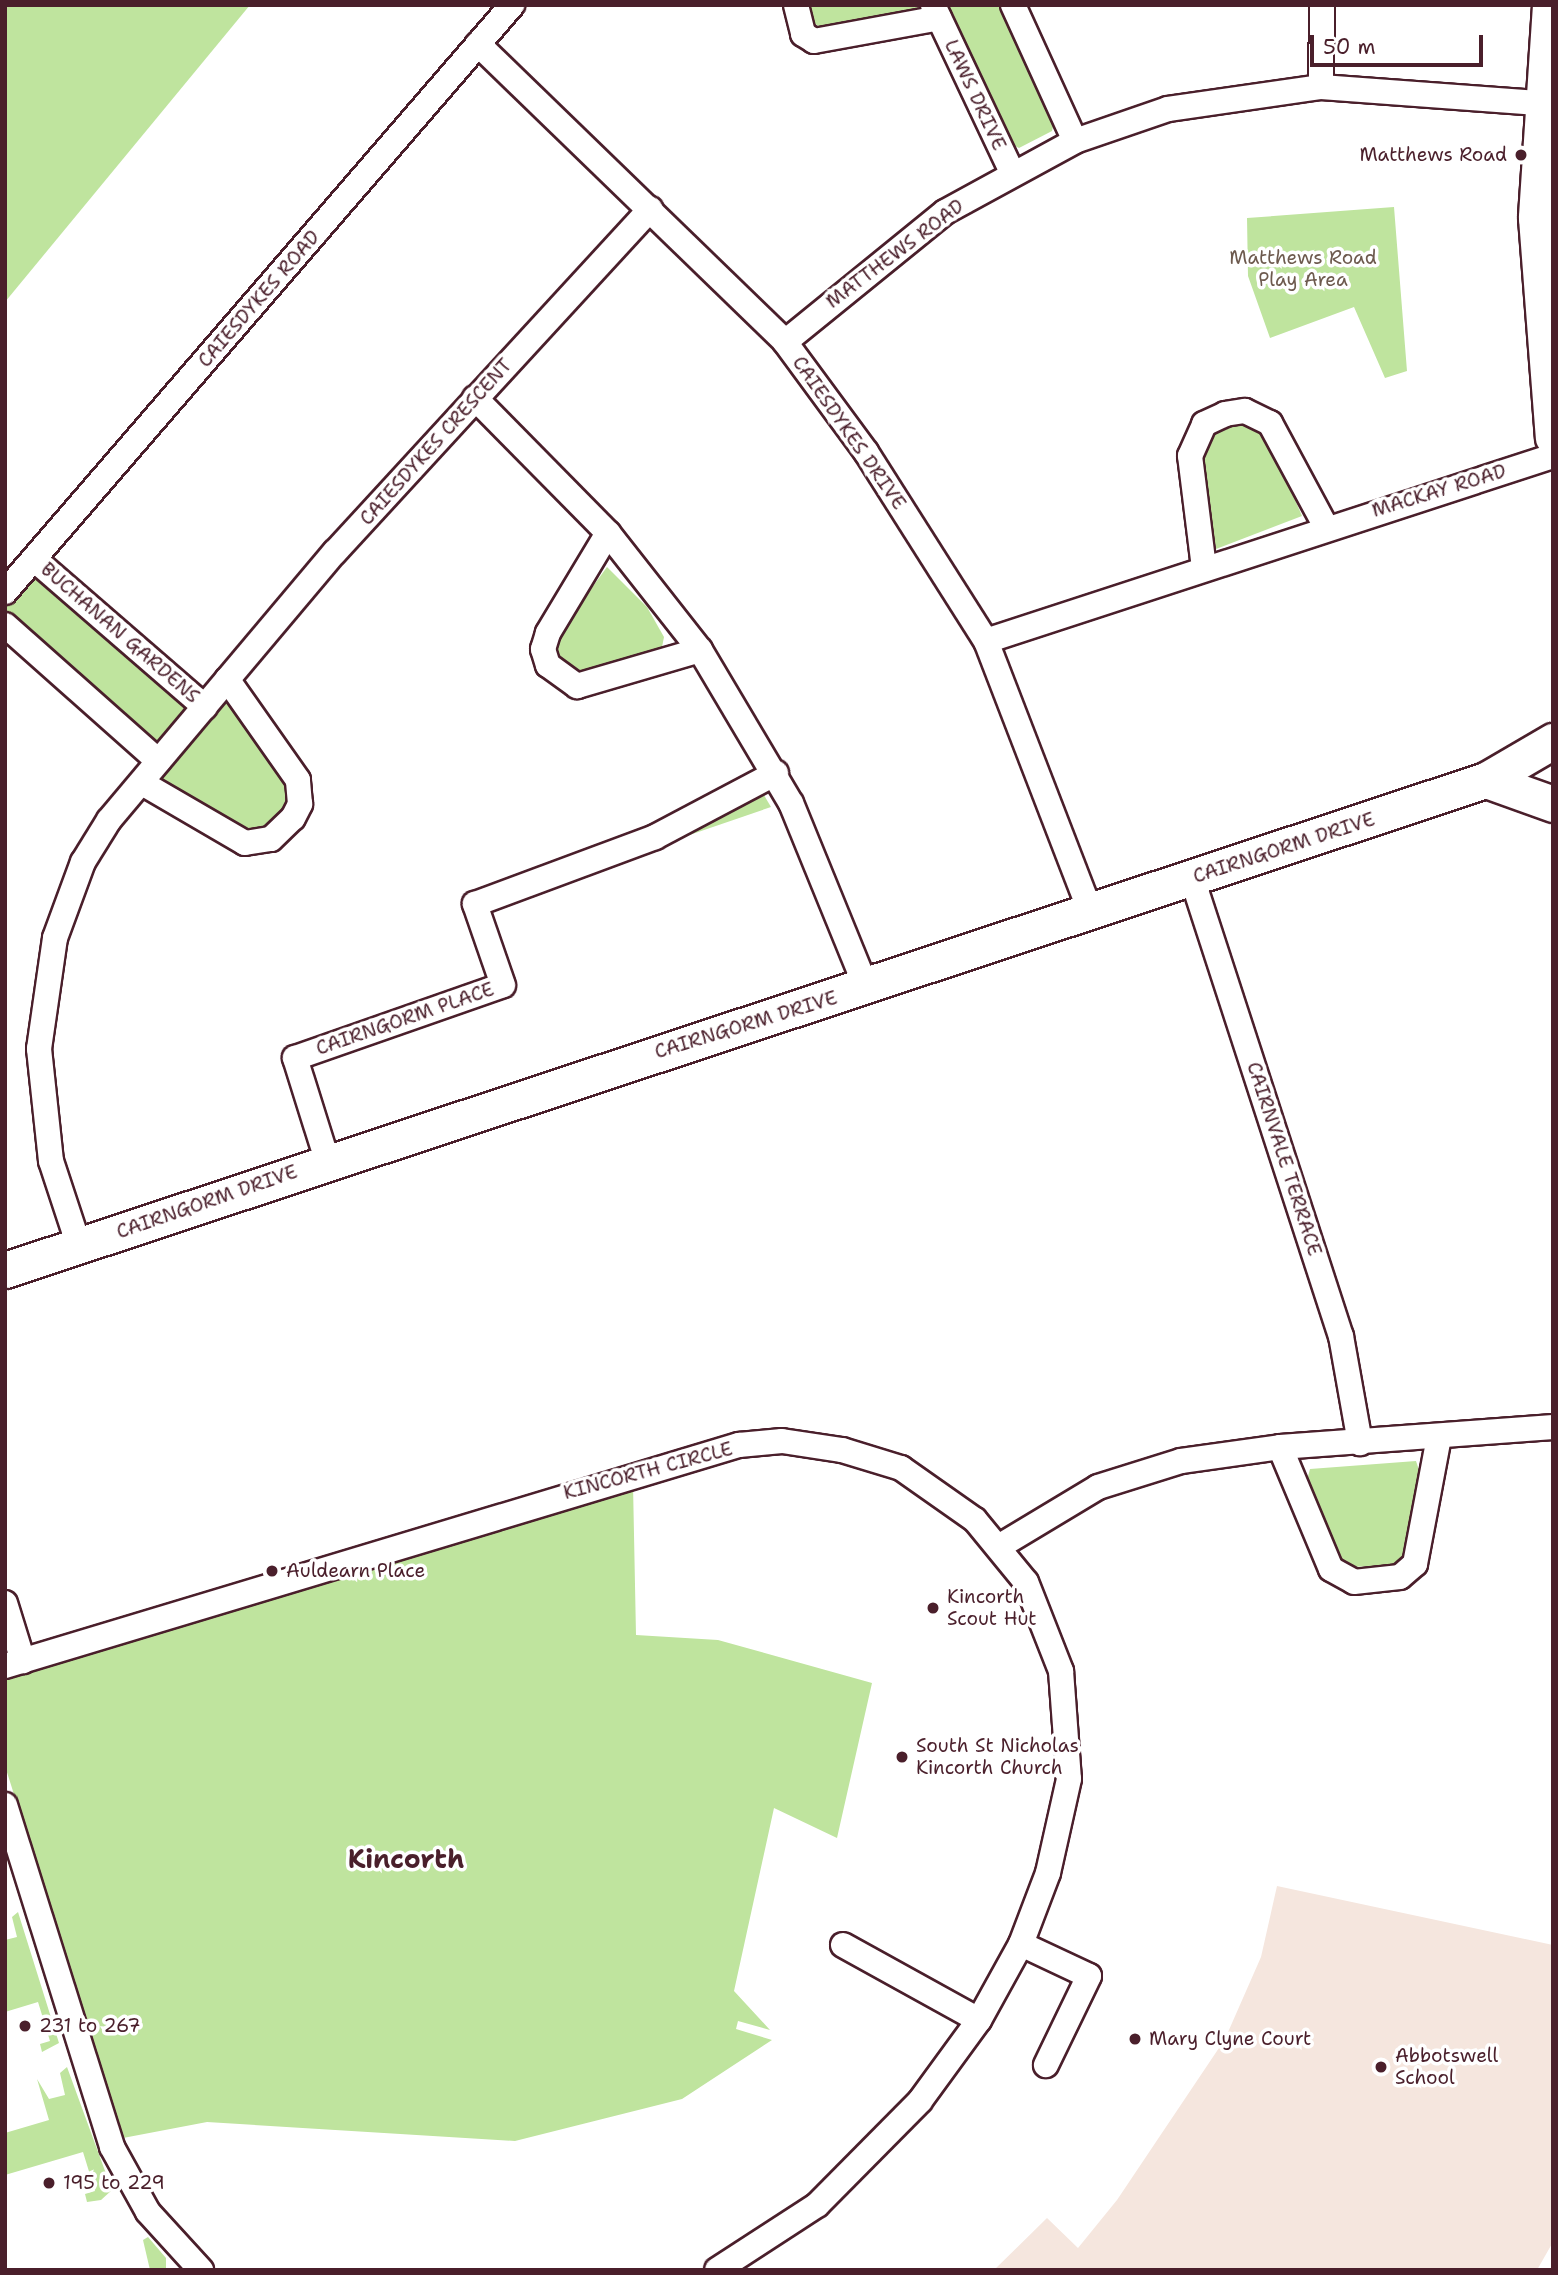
<!DOCTYPE html>
<html>
<head>
<meta charset="utf-8">
<style>
  body { margin:0 }
  #map { position:relative; width:1558px; height:2275px; overflow:hidden; background:#fff; font-family:"Shantell Sans",sans-serif }
  div>[style] { position:absolute }
  [style*='--x'] { left:calc(var(--x)*1px); top:calc(var(--y)*1px); width:calc(var(--w)*1px); rotate:calc(var(--a)*1deg) }
  .built>* { inset:0; background:#f5e6de }
  .green>* { inset:0; background:#bfe49e }
  .roads { filter:drop-shadow(2px 0 #4a1f2b) drop-shadow(-2px 0 #4a1f2b) drop-shadow(0 2px #4a1f2b) drop-shadow(0 -2px #4a1f2b) }
  .street>* { height:24px; margin:-12px; padding:0 12px; transform-origin:12px; border-radius:12px; background:#fff }
  .secondary>* { height:35px; margin:-17.5px; padding:0 17.5px; transform-origin:17.5px; border-radius:17.5px; background:#fff }
  .dots>* { width:19px; height:19px; translate:-50% -50%; box-sizing:border-box; border:4px solid #fff; border-radius:50% }
  span { translate:-50% -50%; white-space:nowrap; text-align:center; line-height:1.15; -webkit-text-stroke:7px #fff; paint-order:stroke }
  .street-label { font-size:19px; color:#4a1f2b }
  .poi-label { font-size:19px; color:#4a1f2b }
  .right { translate:-100% -50%; text-align:right }
  .left { translate:0 -50%; text-align:left }
  .park-label { font-size:19px; color:#6d5a4e }
  .district-label { font-size:26px; color:#4a1f2b; font-weight:700 }
  .frame { position:absolute; inset:0; border:7px solid #4a1f2b; pointer-events:none }
  .scale { position:absolute; left:1310px; top:35px; width:173px; height:32px; box-sizing:border-box; border:4px solid #4a1f2b; border-top:0; padding-left:9px; font-size:21px; line-height:24px; white-space:nowrap; color:#4a1f2b; -webkit-text-stroke:5px #fff; paint-order:stroke }
</style>
</head>
<body>
<div id="map">
  <div class="built">
    <div style="clip-path:polygon(1277px 1886px,1553px 1945px,1553px 2242px,1537px 2270px,994px 2270px,1047px 2218px,1078px 2248px,1117px 2200px,1225px 2039px,1261px 1957px)"></div>
  </div>
  <div class="green">
    <div style="clip-path:polygon(5px 5px,250px 5px,5px 302px)"></div>
    <div style="clip-path:polygon(806px 5px,917px 5px,919px 10px,827px 31px,812px 22px)"></div>
    <div style="clip-path:polygon(946px 5px,1002px 5px,1054px 122px,1052px 131px,1019px 148px,1011px 144px)"></div>
    <div style="clip-path:polygon(1394px 207px,1407px 371px,1385px 378px,1354px 307px,1270px 338px,1248px 276px,1247px 218px)"></div>
    <div style="clip-path:polygon(1227px 417px,1265px 430px,1302px 516px,1216px 549px,1198px 445px)"></div>
    <div style="clip-path:polygon(34px 559px,205px 706px,227px 679px,301px 791px,258px 843px,142px 783px,157px 762px,5px 625px,5px 592px)"></div>
    <div style="clip-path:polygon(607px 567px,647px 607px,664px 637px,662px 647px,580px 674px,559px 662px,556px 637px)"></div>
    <div style="clip-path:polygon(761px 790px,771px 807px,672px 841px)"></div>
    <div style="clip-path:polygon(1416px 1461px,1422px 1479px,1405px 1557px,1390px 1566px,1342px 1567px,1306px 1484px,1310px 1469px)"></div>
    <div style="clip-path:polygon(633px 1484px,636px 1635px,718px 1640px,872px 1683px,837px 1838px,774px 1808px,734px 1991px,770px 2030px,738px 2021px,736px 2029px,772px 2040px,682px 2099px,515px 2141px,207px 2122px,123px 2138px,5px 1766px,5px 1680px)"></div>
    <div style="clip-path:polygon(18px 1912px,59px 2043px,42px 2052px,40px 2044px,50px 2041px,38px 2002px,5px 2012px,5px 1940px,17px 1937px,12px 1917px)"></div>
    <div style="clip-path:polygon(67px 2067px,112px 2190px,101px 2200px,87px 2202px,85px 2194px,95px 2191px,83px 2152px,5px 2175px,5px 2133px,49px 2120px,37px 2079px,49px 2099px,65px 2095px,60px 2073px)"></div>
    <div style="clip-path:polygon(148px 2237px,166px 2258px,166px 2270px,150px 2270px,143px 2240px)"></div>
  </div>
  <div class="roads">
    <div class="street">
      <div style="--x:796;--y:5;--w:30;--a:76"></div>
      <div style="--x:803;--y:34;--w:13;--a:32"></div>
      <div style="--x:814;--y:41;--w:127;--a:-10.4"></div>
      <div style="--x:933;--y:5;--w:185;--a:64.7"></div>
      <div style="--x:1013;--y:5;--w:149;--a:65.5"></div>
      <div style="--x:478;--y:44;--w:428;--a:44.1"></div>
      <div style="--x:785;--y:342;--w:137;--a:53.6"></div>
      <div style="--x:866;--y:452;--w:224;--a:57.6"></div>
      <div style="--x:986;--y:641;--w:289;--a:68.9"></div>
      <div style="--x:1321;--y:87;--w:82;--a:-89.3"></div>
      <div style="--x:785;--y:342;--w:206;--a:-39.1"></div>
      <div style="--x:945;--y:212;--w:148;--a:-28.6"></div>
      <div style="--x:1075;--y:141;--w:98;--a:-19"></div>
      <div style="--x:1168;--y:109;--w:155;--a:-8.2"></div>
      <div style="--x:1321;--y:87;--w:221;--a:4.2"></div>
      <div style="--x:475;--y:398;--w:190;--a:45.4"></div>
      <div style="--x:608;--y:533;--w:149;--a:51.8"></div>
      <div style="--x:700;--y:650;--w:178;--a:59.3"></div>
      <div style="--x:791;--y:803;--w:199;--a:67.8"></div>
      <div style="--x:608;--y:533;--w:117;--a:121"></div>
      <div style="--x:548;--y:633;--w:17;--a:107"></div>
      <div style="--x:543;--y:649;--w:17;--a:73"></div>
      <div style="--x:548;--y:665;--w:36;--a:36"></div>
      <div style="--x:577;--y:686;--w:128;--a:-16.3"></div>
      <div style="--x:34;--y:559;--w:226;--a:40.9"></div>
      <div style="--x:1204;--y:568;--w:113;--a:-97.1"></div>
      <div style="--x:1190;--y:456;--w:35;--a:-66"></div>
      <div style="--x:1204;--y:424;--w:23;--a:-25"></div>
      <div style="--x:1225;--y:414;--w:20;--a:-9"></div>
      <div style="--x:1245;--y:411;--w:28;--a:26"></div>
      <div style="--x:1270;--y:423;--w:118;--a:61.7"></div>
      <div style="--x:5;--y:592;--w:776;--a:-49.18"></div>
      <div style="--x:5;--y:625;--w:205;--a:41.6"></div>
      <div style="--x:986;--y:641;--w:596;--a:-18.07"></div>
      <div style="--x:142;--y:783;--w:119;--a:30.2"></div>
      <div style="--x:245;--y:843;--w:26;--a:-9"></div>
      <div style="--x:271;--y:839;--w:30;--a:-44"></div>
      <div style="--x:293;--y:818;--w:16;--a:-63"></div>
      <div style="--x:300;--y:804;--w:24;--a:-95"></div>
      <div style="--x:298;--y:780;--w:123;--a:-125.1"></div>
      <div style="--x:1192;--y:878;--w:482;--a:72"></div>
      <div style="--x:1341;--y:1336;--w:109;--a:79.9"></div>
      <div style="--x:327;--y:1160;--w:107;--a:-107.4"></div>
      <div style="--x:295;--y:1058;--w:220;--a:-19.3"></div>
      <div style="--x:503;--y:985;--w:86;--a:-109.1"></div>
      <div style="--x:475;--y:904;--w:192;--a:-20.4"></div>
      <div style="--x:655;--y:837;--w:137;--a:-27.9"></div>
      <div style="--x:79;--y:1246;--w:89;--a:-108.2"></div>
      <div style="--x:51;--y:1161;--w:113;--a:-96.1"></div>
      <div style="--x:39;--y:1049;--w:112;--a:-81.8"></div>
      <div style="--x:55;--y:938;--w:81;--a:-69.8"></div>
      <div style="--x:83;--y:862;--w:49;--a:-58.2"></div>
      <div style="--x:109;--y:820;--w:351;--a:-49.9"></div>
      <div style="--x:335;--y:552;--w:466;--a:-47.4"></div>
      <div style="--x:1280;--y:1447;--w:132;--a:67.3"></div>
      <div style="--x:1331;--y:1569;--w:26;--a:29"></div>
      <div style="--x:1354;--y:1582;--w:46;--a:-6.2"></div>
      <div style="--x:1400;--y:1577;--w:20;--a:-41"></div>
      <div style="--x:1415;--y:1564;--w:129;--a:-79.3"></div>
      <div style="--x:1000;--y:1546;--w:114;--a:-31"></div>
      <div style="--x:1098;--y:1487;--w:87;--a:-17.4"></div>
      <div style="--x:1181;--y:1461;--w:100;--a:-8"></div>
      <div style="--x:1280;--y:1447;--w:274;--a:-4.2"></div>
      <div style="--x:5;--y:1603;--w:61;--a:72.8"></div>
      <div style="--x:5;--y:1666;--w:767;--a:-16.76"></div>
      <div style="--x:739;--y:1445;--w:43;--a:-5.3"></div>
      <div style="--x:782;--y:1441;--w:61;--a:8.5"></div>
      <div style="--x:842;--y:1450;--w:62;--a:17"></div>
      <div style="--x:901;--y:1468;--w:90;--a:35.1"></div>
      <div style="--x:975;--y:1520;--w:80;--a:50.6"></div>
      <div style="--x:1026;--y:1582;--w:96;--a:68.5"></div>
      <div style="--x:1061;--y:1671;--w:108;--a:85.8"></div>
      <div style="--x:1069;--y:1779;--w:96;--a:102.6"></div>
      <div style="--x:1048;--y:1873;--w:76;--a:110.8"></div>
      <div style="--x:1021;--y:1944;--w:87;--a:118.9"></div>
      <div style="--x:979;--y:2020;--w:100;--a:126.1"></div>
      <div style="--x:920;--y:2101;--w:146;--a:134.7"></div>
      <div style="--x:817;--y:2205;--w:119;--a:147"></div>
      <div style="--x:5;--y:1805;--w:358;--a:72.6"></div>
      <div style="--x:112;--y:2147;--w:74;--a:61"></div>
      <div style="--x:148;--y:2212;--w:79;--a:47.6"></div>
      <div style="--x:1021;--y:1944;--w:75;--a:25.2"></div>
      <div style="--x:1089;--y:1976;--w:99;--a:115.8"></div>
      <div style="--x:843;--y:1945;--w:155;--a:28.9"></div>
    </div>
    <div class="secondary">
      <div style="--x:1550;--y:5;--w:213;--a:93.8"></div>
      <div style="--x:1536;--y:218;--w:220;--a:85.6"></div>
      <div style="--x:1486;--y:780;--w:71;--a:19.7"></div>
      <div style="--x:5;--y:1270;--w:1560;--a:-18.31"></div>
      <div style="--x:1486;--y:780;--w:78;--a:-30.2"></div>
    </div>
  </div>
  <div class="dots">
    <div style="left:1521px;top:155px;background:#4a1f2b"></div>
    <div style="left:272px;top:1571px;background:#4a1f2b"></div>
    <div style="left:933px;top:1608px;background:#4a1f2b"></div>
    <div style="left:902px;top:1757px;background:#4a1f2b"></div>
    <div style="left:25px;top:2026px;background:#4a1f2b"></div>
    <div style="left:1135px;top:2039px;background:#4a1f2b"></div>
    <div style="left:1381px;top:2067px;background:#4a1f2b"></div>
    <div style="left:49px;top:2183px;background:#4a1f2b"></div>
  </div>
  <div class="street-label">
    <span style="left:975px;top:95px;rotate:65deg">LAWS DRIVE</span>
    <span style="left:895px;top:254px;rotate:-37deg">MATTHEWS ROAD</span>
    <span style="left:259px;top:299px;rotate:-49deg">CAIESDYKES ROAD</span>
    <span style="left:849px;top:433px;rotate:55deg">CAIESDYKES DRIVE</span>
    <span style="left:436px;top:442px;rotate:-48deg">CAIESDYKES CRESCENT</span>
    <span style="left:1439px;top:491px;rotate:-17deg">MACKAY ROAD</span>
    <span style="left:120px;top:633px;rotate:41deg">BUCHANAN GARDENS</span>
    <span style="left:1284px;top:848px;rotate:-18deg">CAIRNGORM DRIVE</span>
    <span style="left:405px;top:1019px;rotate:-19deg">CAIRNGORM PLACE</span>
    <span style="left:746px;top:1025px;rotate:-17deg">CAIRNGORM DRIVE</span>
    <span style="left:1284px;top:1159px;rotate:72deg">CAIRNVALE TERRACE</span>
    <span style="left:207px;top:1202px;rotate:-19deg">CAIRNGORM DRIVE</span>
    <span style="left:648px;top:1471px;rotate:-15deg">KINCORTH CIRCLE</span>
  </div>
  <div class="poi-label">
    <span class="right" style="left:1507px;top:155px">Matthews Road</span>
    <span class="left" style="left:286px;top:1571px">Auldearn Place</span>
    <span class="left" style="left:947px;top:1608px">Kincorth<br>Scout Hut</span>
    <span class="left" style="left:916px;top:1757px">South St Nicholas<br>Kincorth Church</span>
    <span class="left" style="left:39px;top:2026px">231 to 267</span>
    <span class="left" style="left:1149px;top:2039px">Mary Clyne Court</span>
    <span class="left" style="left:1395px;top:2067px">Abbotswell<br>School</span>
    <span class="left" style="left:63px;top:2183px">195 to 229</span>
  </div>
  <div class="park-label">
    <span style="left:1303px;top:269px">Matthews Road<br>Play Area</span>
  </div>
  <div class="district-label">
    <span style="left:406px;top:1859px">Kincorth</span>
  </div>
  <div class="frame"></div>
  <div class="scale">50 m</div>
</div>
</body>
</html>
